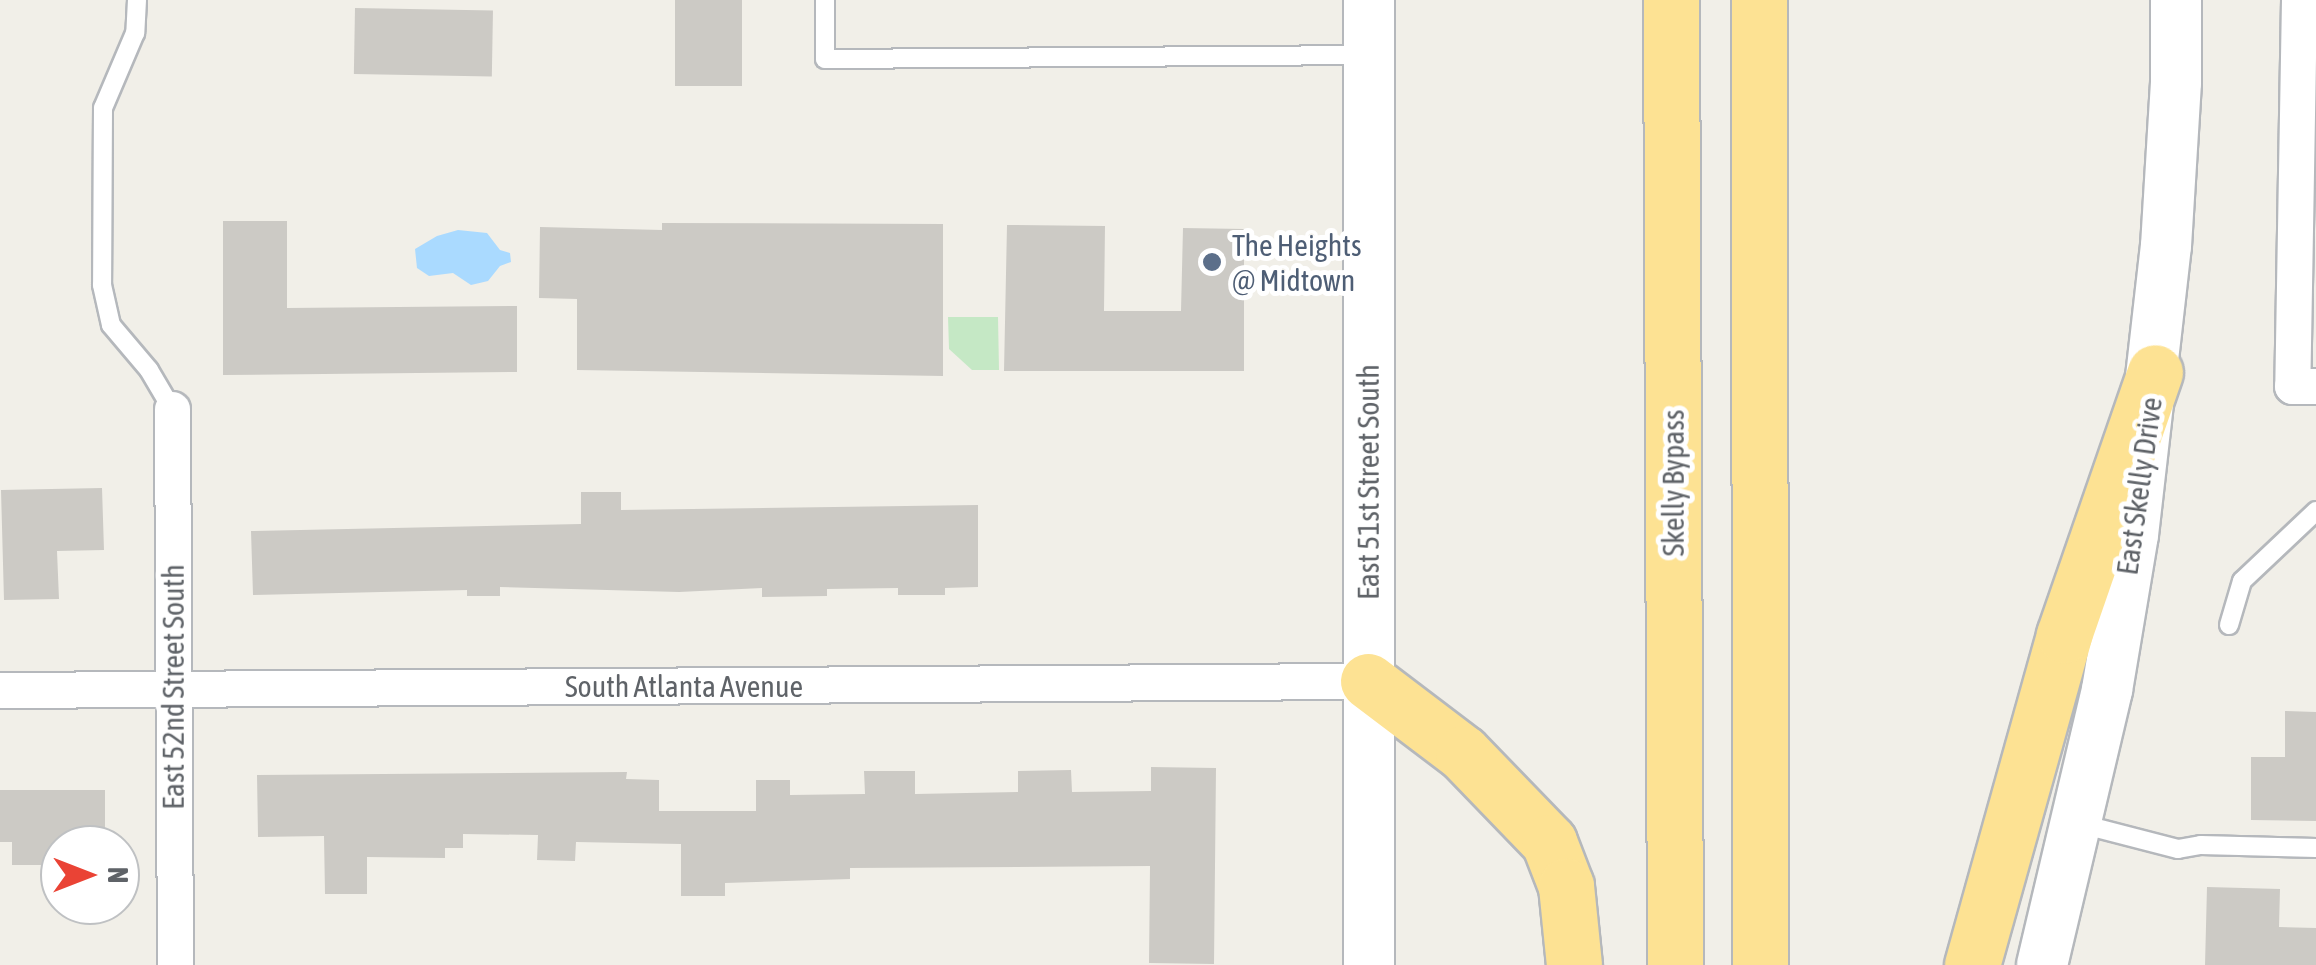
<!DOCTYPE html>
<html>
<head>
<meta charset="utf-8">
<style>
  body { margin:0 }
  #map { position:relative; width:2316px; height:965px; overflow:hidden; background:#f1efe8; font-family:"Asap Condensed",sans-serif }
  div>[style] { position:absolute }
  [style*='--x'] { left:calc(var(--x)*1px); top:calc(var(--y)*1px); width:calc(var(--w)*1px); rotate:calc(var(--a)*1deg) }
  .green>* { inset:0; background:#c5e8c5 }
  .water>* { inset:0; background:#aadaff }
  .building>* { inset:0; background:#cccac5; transform-origin:0 0 }
  .roads { filter:drop-shadow(2px 0 #b5b8bc) drop-shadow(-2px 0 #b5b8bc) drop-shadow(0 2px #b5b8bc) drop-shadow(0 -2px #b5b8bc) }
  .service>* { height:18px; margin:-9px; padding:0 9px; transform-origin:9px; border-radius:9px; background:#fff }
  .minor>* { height:35px; margin:-17.5px; padding:0 17.5px; transform-origin:17.5px; border-radius:17.5px; background:#fff }
  .secondary>* { height:50px; margin:-25px; padding:0 25px; transform-origin:25px; border-radius:25px; background:#fff }
  .motorway>* { height:55px; margin:-27.5px; padding:0 27.5px; transform-origin:27.5px; border-radius:27.5px; background:#fde293 }
  .dots>* { width:28px; height:28px; translate:-50% -50%; box-sizing:border-box; border:5px solid #fff; border-radius:50% }
  span { translate:-50% -50%; white-space:nowrap; text-align:center; line-height:1.15; -webkit-text-stroke:10px #fff; paint-order:stroke }
  .service-label { font-size:30px; color:#4e5e75 }
  .left { translate:0 -50%; text-align:left }
  .street-label { font-size:30px; color:#5f6368 }
  .north { position:absolute; left:40px; top:825px; width:100px; height:100px; box-sizing:border-box; background:#fff; border:2px solid #bfc1c3; border-radius:50%; rotate:90deg; font-size:28px; font-weight:700; line-height:40px; text-align:center; color:#5f6368 }
  .north::after { content:''; display:block; margin:auto; width:35px; height:45px; background:#ea4335; clip-path:polygon(50% 0,100% 100%,50% 72%,0 100%) }
</style>
</head>
<body>
<div id="map">
  <div class="green">
    <div style="clip-path:polygon(948px 317px,998px 317px,999px 370px,972px 370px,949px 349px)"></div>
  </div>
  <div class="water">
    <div style="clip-path:polygon(458px 230px,487px 233px,500px 250px,510px 253px,511px 262px,500px 266px,488px 281px,471px 285px,453px 273px,429px 276px,417px 268px,415px 249px,437px 236px)"></div>
  </div>
  <div class="building">
    <div style="left:675px;top:0;width:67px;height:86px"></div>
    <div style="left:355px;top:8px;width:138px;height:66px;rotate:1deg"></div>
    <div style="clip-path:polygon(223px 221px,287px 221px,287px 308px,517px 306px,517px 372px,223px 375px)"></div>
    <div style="clip-path:polygon(662px 223px,943px 224px,943px 376px,577px 370px,577px 299px,539px 298px,540px 227px,662px 230px)"></div>
    <div style="clip-path:polygon(1007px 225px,1105px 226px,1104px 311px,1181px 311px,1183px 228px,1244px 229px,1244px 371px,1004px 371px)"></div>
    <div style="clip-path:polygon(102px 488px,104px 550px,57px 551px,59px 599px,4px 600px,1px 490px)"></div>
    <div style="clip-path:polygon(581px 492px,621px 492px,621px 510px,978px 505px,978px 587px,945px 588px,945px 595px,898px 595px,898px 588px,827px 589px,827px 596px,762px 597px,762px 588px,679px 592px,500px 587px,500px 596px,467px 596px,467px 590px,253px 595px,251px 531px,581px 524px)"></div>
    <div style="clip-path:polygon(2285px 711px,2316px 712px,2316px 821px,2251px 820px,2251px 757px,2285px 757px)"></div>
    <div style="clip-path:polygon(1151px 767px,1216px 768px,1214px 964px,1149px 963px,1150px 866px,850px 868px,850px 879px,725px 883px,725px 896px,681px 896px,681px 844px,576px 842px,575px 861px,537px 860px,538px 835px,463px 834px,463px 848px,445px 848px,445px 858px,367px 857px,367px 894px,325px 894px,324px 836px,258px 837px,257px 775px,627px 772px,626px 779px,659px 780px,659px 811px,756px 811px,756px 780px,790px 780px,790px 795px,865px 794px,864px 771px,915px 771px,915px 794px,1018px 792px,1018px 771px,1071px 770px,1072px 792px,1151px 791px)"></div>
    <div style="clip-path:polygon(0 790px,105px 790px,105px 845px,60px 845px,60px 865px,12px 865px,12px 842px,0 842px)"></div>
    <div style="clip-path:polygon(2207px 887px,2280px 889px,2279px 927px,2316px 928px,2316px 965px,2205px 965px)"></div>
  </div>
  <div class="roads">
    <div class="service">
      <div style="--x:137;--y:0;--w:33;--a:93"></div>
      <div style="--x:135;--y:33;--w:82;--a:113.1"></div>
      <div style="--x:103;--y:108;--w:177;--a:90.3"></div>
      <div style="--x:102;--y:285;--w:41;--a:77.3"></div>
      <div style="--x:111;--y:325;--w:59;--a:49.8"></div>
      <div style="--x:149;--y:370;--w:45;--a:59.5"></div>
      <div style="--x:825;--y:0;--w:59;--a:90"></div>
      <div style="--x:825;--y:59;--w:540;--a:-0.42"></div>
      <div style="--x:2229;--y:625;--w:46;--a:-73.5"></div>
      <div style="--x:2242;--y:581;--w:102;--a:-43.4"></div>
      <div style="--x:2081;--y:824;--w:100;--a:14.5"></div>
      <div style="--x:2178;--y:849;--w:23;--a:-10"></div>
      <div style="--x:2201;--y:845;--w:115;--a:1.5"></div>
    </div>
    <div class="minor">
      <div style="--x:2299;--y:0;--w:386;--a:91"></div>
      <div style="--x:2292;--y:386;--w:24;--a:0"></div>
      <div style="--x:172;--y:409;--w:556;--a:89.69"></div>
      <div style="--x:0;--y:690;--w:1368;--a:-0.38"></div>
    </div>
    <div class="secondary">
      <div style="--x:1369;--y:965;--w:965;--a:-90"></div>
      <div style="--x:2042;--y:965;--w:283;--a:-76.7"></div>
      <div style="--x:2107;--y:690;--w:157;--a:-80.5"></div>
      <div style="--x:2133;--y:535;--w:291;--a:-83.5"></div>
      <div style="--x:2166;--y:246;--w:164;--a:-86.5"></div>
      <div style="--x:2176;--y:82;--w:82;--a:-90"></div>
    </div>
    <div class="motorway">
      <div style="--x:1671;--y:0;--w:965;--a:89.76"></div>
      <div style="--x:1759;--y:0;--w:965;--a:89.94"></div>
      <div style="--x:1368;--y:681;--w:119;--a:37.2"></div>
      <div style="--x:1463;--y:753;--w:124;--a:46"></div>
      <div style="--x:1549;--y:842;--w:47;--a:68.9"></div>
      <div style="--x:1566;--y:886;--w:79;--a:84.2"></div>
      <div style="--x:1972;--y:965;--w:343;--a:-74.4"></div>
      <div style="--x:2064;--y:635;--w:278;--a:-70.9"></div>
    </div>
  </div>
  <div class="dots">
    <div style="left:1212px;top:262px;background:#5c6f8a"></div>
  </div>
  <div class="service-label">
    <span class="left" style="left:1232px;top:262px">The Heights<br>@ Midtown</span>
  </div>
  <div class="street-label">
    <span style="left:1368px;top:482px;rotate:-90deg">East 51st Street South</span>
    <span style="left:1673px;top:483px;rotate:-90deg">Skelly Bypass</span>
    <span style="left:2139px;top:486px;rotate:-82deg">East Skelly Drive</span>
    <span style="left:684px;top:686px">South Atlanta Avenue</span>
    <span style="left:173px;top:687px;rotate:-90deg">East 52nd Street South</span>
  </div>
  <div class="north">N</div>
</div>
</body>
</html>
